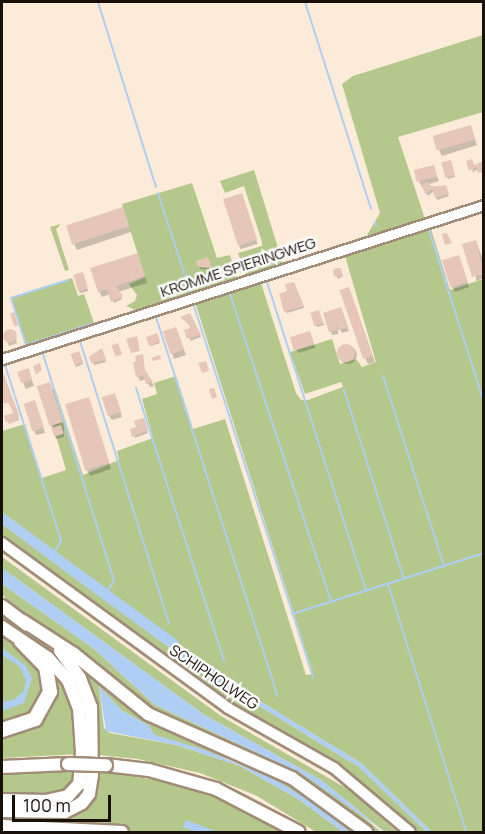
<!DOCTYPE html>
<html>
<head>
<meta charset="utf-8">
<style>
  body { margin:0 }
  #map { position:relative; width:485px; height:834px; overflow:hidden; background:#fdebd9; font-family:Manrope,sans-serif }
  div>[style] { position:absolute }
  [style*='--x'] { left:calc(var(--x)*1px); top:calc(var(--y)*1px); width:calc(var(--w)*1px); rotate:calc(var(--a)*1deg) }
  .green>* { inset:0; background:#b4c88b }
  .water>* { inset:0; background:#afcef4 }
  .shadow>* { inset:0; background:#0003; transform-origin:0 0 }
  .round { border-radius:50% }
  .stream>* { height:2px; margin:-1px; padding:0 1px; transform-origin:1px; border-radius:1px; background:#afcef4 }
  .building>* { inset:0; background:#e5c6b9; transform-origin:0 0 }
  .roads { filter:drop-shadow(2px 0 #a18c77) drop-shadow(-2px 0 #a18c77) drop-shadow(0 2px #a18c77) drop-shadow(0 -2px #a18c77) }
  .tertiary>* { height:9px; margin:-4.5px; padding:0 4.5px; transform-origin:4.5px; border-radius:4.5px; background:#fff }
  .secondary>* { height:10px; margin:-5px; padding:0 5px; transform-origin:5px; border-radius:5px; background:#fff }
  .trunk>* { height:12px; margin:-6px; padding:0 6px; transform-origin:6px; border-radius:6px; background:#fff }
  .motorway>* { height:14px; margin:-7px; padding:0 7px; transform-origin:7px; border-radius:7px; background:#fff }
  .bridges { filter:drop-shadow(2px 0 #a18c77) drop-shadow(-2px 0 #a18c77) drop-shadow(0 2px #a18c77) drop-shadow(0 -2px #a18c77) }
  .trunk-bridge>* { height:12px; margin:-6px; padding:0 6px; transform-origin:6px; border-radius:6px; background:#fff }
  span { translate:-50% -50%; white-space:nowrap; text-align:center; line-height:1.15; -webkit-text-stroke:5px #fbfbfb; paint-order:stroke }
  .street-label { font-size:15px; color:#181109 }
  .frame { position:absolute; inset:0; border:3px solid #181109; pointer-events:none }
  .scale { position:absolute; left:12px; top:795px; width:99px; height:27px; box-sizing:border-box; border:3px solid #181109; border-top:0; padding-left:8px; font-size:18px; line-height:21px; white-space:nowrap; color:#181109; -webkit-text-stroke:4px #fbfbfb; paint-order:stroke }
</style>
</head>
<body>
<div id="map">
  <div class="green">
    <div style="clip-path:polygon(483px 35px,483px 112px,398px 137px,425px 219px,369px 236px,367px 235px,380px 213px,342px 84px,353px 76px)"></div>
    <div style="clip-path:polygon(254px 170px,283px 264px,246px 276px,238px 253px,262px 246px,262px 242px,244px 186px,225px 193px,220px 181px)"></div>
    <div style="clip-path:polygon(192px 183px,217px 258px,230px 255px,237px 279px,138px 311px,126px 306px,135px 301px,137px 295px,129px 284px,145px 277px,122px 204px)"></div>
    <div style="clip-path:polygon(61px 224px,56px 229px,69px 270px,65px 271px,50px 227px)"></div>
    <div style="clip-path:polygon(431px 229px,450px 290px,483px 279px,483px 832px,432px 832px,361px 763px,237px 687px,2px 512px,2px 431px,25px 424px,42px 478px,66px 470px,43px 392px,55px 389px,83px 475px,119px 460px,117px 451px,153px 438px,142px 399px,157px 394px,154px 383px,176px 376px,193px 429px,225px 419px,306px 675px,313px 674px,196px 305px,261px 283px,296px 393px,301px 400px,308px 400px,343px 387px,341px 382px,305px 394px,290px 352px,332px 339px,340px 364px,356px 359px,362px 367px,376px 362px,345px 256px)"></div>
    <div style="clip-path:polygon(72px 278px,78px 296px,84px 294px,94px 323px,26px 345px,11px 298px)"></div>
    <div style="clip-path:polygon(2px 524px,232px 694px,235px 691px,359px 767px,427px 832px,417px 832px,338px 765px,234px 706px,2px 537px)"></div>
    <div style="clip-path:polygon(2px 557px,221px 716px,351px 791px,397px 832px,385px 832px,321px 780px,203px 714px,2px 568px)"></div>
    <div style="clip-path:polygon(2px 584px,93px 648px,155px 705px,301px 773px,347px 803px,381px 832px,371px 832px,288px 771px,150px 709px,2px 595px)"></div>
    <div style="clip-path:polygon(2px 614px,66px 663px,79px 696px,2px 621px)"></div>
    <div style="clip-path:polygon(2px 632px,33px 656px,47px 681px,36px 713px,2px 727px)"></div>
    <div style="clip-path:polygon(73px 659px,127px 703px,274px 773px,363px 832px,350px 832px,323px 809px,240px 763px,154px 735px,148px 725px,122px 711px,99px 686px,104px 728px,110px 733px,176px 745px,240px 766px,298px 799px,343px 832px,316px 832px,257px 796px,200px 773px,138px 759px,98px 755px,96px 713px)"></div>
    <div style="clip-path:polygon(58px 671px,75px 705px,79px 754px,2px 758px,2px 733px,44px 715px,54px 695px,52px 672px)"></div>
    <div style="clip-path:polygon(78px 771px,77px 778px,63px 796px,2px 798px,2px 773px)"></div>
    <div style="clip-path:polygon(98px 771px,189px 785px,232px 800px,292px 832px,152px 832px,2px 824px,2px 814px,71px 815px,80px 811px,90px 802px)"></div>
  </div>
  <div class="water">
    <div style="clip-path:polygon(2px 512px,177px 640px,181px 647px,239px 684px,237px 687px,361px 763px,432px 832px,427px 832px,359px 767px,235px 691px,233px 694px,86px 587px,2px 524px)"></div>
    <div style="clip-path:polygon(2px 568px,203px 714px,321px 780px,385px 832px,301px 773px,155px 705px,93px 648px,2px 584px)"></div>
    <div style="clip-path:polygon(2px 648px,25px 665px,32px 678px,24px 703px,2px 711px,2px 702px,13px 700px,24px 691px,26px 680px,19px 666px,2px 655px)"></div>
    <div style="clip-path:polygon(99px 686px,122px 711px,148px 725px,155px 735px,202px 749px,274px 779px,323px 809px,350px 832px,343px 832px,298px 799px,240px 766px,176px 745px,106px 731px)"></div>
    <div style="clip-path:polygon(186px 820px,218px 832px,196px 832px,183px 827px)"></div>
  </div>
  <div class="shadow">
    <div style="clip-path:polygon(470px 126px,477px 145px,442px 156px,439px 150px)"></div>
    <div style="clip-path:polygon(484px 163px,484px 174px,477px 170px,472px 172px,474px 166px)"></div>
    <div style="clip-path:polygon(443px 164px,451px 165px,455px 177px,448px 179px)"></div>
    <div style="clip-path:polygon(433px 166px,439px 181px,429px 184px,435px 189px,446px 189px,449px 196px,437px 200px,434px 191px,428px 196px,419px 182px)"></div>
    <div style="left:243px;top:199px;width:47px;height:18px;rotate:72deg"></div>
    <div style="clip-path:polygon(125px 215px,131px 232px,77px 250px,74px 244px)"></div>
    <div style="clip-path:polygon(476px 241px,484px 263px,484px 278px,476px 281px)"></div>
    <div style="clip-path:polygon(459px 256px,469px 287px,455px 292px,452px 287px)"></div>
    <div style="clip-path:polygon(140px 261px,147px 283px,118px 292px,122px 299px,114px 303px,110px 294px,102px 297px,99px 291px)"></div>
    <div style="clip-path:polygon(209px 261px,212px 270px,200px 269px,199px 267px)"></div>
    <div style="clip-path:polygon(340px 268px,343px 276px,338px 279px,334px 270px)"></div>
    <div style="clip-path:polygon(84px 276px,88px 291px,80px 293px,79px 291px)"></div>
    <div style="clip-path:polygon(293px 284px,304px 308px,287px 313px,285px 311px)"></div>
    <div style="clip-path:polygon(351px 294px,375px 362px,368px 364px,365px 358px)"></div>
    <div style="clip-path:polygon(343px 313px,349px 331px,342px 333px,338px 326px,338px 334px,332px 335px,325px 314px)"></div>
    <div style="clip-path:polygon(312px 314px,320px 314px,324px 325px,317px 327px)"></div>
    <div style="clip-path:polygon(190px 315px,201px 337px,190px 341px,191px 329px)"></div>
    <div style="clip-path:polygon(13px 330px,17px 343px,9px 346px,4px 334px)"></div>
    <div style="clip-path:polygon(165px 333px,178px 333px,186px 355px,174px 359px)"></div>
    <div style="clip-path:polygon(157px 337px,160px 343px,151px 346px,149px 344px)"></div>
    <div style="clip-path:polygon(312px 337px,315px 348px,298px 353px,296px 349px)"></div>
    <div class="round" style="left:339px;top:346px;width:18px;height:18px"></div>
    <div style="clip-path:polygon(102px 350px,106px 362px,94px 365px,91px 358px)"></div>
    <div style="clip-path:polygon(80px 356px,83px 364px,76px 367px,75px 364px)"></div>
    <div style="clip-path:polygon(142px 356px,144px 369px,154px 386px,150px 387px,146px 379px,140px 381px,138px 377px,136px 357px)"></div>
    <div style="left:28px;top:370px;width:17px;height:9px;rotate:69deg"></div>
    <div style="clip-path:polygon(4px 374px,19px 420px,8px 424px,15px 414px,2px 392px,6px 389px,2px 382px)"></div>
    <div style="clip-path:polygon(52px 388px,64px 427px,64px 437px,56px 439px,51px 426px)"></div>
    <div style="clip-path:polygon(117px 399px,122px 417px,112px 420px,109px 416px)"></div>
    <div style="clip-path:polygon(91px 405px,111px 469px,90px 476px,87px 470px)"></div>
    <div style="clip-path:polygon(36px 406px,45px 433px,36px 435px,34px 431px)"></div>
    <div style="clip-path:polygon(144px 422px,148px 433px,135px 438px,132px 430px)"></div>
  </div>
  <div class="stream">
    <div style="--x:98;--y:2;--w:194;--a:72.6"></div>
    <div style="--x:305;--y:2;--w:217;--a:72.3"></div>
    <div style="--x:158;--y:193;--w:106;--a:71.9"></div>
    <div style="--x:449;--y:211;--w:37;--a:-17"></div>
    <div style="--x:375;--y:222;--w:4;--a:76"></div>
    <div style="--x:429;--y:230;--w:181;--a:72.3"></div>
    <div style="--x:246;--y:276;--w:72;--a:-17.7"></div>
    <div style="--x:68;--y:280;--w:60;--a:162.5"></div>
    <div style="--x:11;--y:298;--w:49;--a:72.3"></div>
    <div style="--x:26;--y:345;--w:71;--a:-17.9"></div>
    <div style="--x:267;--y:282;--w:324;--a:72.2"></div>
    <div style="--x:230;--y:294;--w:324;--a:71.8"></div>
    <div style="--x:194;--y:306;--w:390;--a:72.2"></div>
    <div style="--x:156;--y:317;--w:398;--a:72.2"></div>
    <div style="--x:106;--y:321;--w:73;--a:-17.4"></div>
    <div style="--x:80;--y:341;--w:296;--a:72.5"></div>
    <div style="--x:43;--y:354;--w:238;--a:72.6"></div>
    <div style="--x:114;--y:581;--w:11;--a:124"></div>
    <div style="--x:5;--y:365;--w:185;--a:72.3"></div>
    <div style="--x:61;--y:541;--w:12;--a:121"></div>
    <div style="--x:2;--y:366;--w:506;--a:-17.83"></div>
    <div style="--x:383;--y:376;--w:200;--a:72.2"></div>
    <div style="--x:136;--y:388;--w:287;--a:72.1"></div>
    <div style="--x:344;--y:390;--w:198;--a:72.4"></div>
    <div style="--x:388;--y:584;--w:260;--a:72.5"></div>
    <div style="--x:292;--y:614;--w:201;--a:-17.6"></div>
  </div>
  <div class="building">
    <div style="left:471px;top:125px;width:15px;height:40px;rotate:74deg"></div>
    <div style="clip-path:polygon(472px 159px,474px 165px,484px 161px,484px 171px,478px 173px,476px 167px,469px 171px,466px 161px)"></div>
    <div style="left:451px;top:160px;width:16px;height:10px;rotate:75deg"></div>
    <div style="left:434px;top:165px;width:12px;height:21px;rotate:76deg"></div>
    <div style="clip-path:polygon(428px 182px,430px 187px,446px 185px,449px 194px,435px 198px,432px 189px,425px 194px,422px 184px)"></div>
    <div style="left:242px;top:193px;width:49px;height:20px;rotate:72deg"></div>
    <div style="left:123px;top:207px;width:20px;height:60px;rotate:72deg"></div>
    <div style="clip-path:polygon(447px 233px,452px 243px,445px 245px,442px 234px)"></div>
    <div style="clip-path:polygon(476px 240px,484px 274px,472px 277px,462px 244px)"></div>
    <div style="clip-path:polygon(138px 253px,145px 276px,116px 286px,123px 296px,111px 302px,107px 289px,98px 292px,90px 268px)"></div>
    <div style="left:459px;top:255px;width:28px;height:18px;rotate:72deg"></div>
    <div style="clip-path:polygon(208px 257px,212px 268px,198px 267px,196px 261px)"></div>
    <div class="round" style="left:332.5px;top:267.5px;width:9px;height:9px"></div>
    <div style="left:83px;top:272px;width:17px;height:10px;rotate:73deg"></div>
    <div style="clip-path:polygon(294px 282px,304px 306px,284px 312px,279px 294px,287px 291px,285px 284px)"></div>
    <div style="left:349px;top:287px;width:73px;height:10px;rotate:71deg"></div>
    <div style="clip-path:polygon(341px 307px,348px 327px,338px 330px,334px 318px,337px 330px,329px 332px,323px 313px)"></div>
    <div style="left:319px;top:310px;width:14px;height:9px;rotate:73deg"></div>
    <div style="left:14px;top:312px;width:14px;height:4px;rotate:73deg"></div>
    <div style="clip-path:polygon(190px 313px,201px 335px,187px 339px,184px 330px,190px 328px,188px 324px,180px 317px)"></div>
    <div style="left:176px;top:327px;width:24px;height:14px;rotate:71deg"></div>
    <div class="round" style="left:3px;top:329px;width:14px;height:14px"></div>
    <div style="left:310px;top:331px;width:14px;height:21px;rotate:73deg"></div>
    <div style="left:157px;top:333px;width:9px;height:12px;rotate:69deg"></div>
    <div style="clip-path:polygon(137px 336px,140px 351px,131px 353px,126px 339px)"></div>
    <div style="left:118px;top:343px;width:12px;height:7px;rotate:70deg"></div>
    <div class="round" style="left:337px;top:344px;width:18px;height:18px"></div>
    <div style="clip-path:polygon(102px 348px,106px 360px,91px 363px,89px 357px)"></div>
    <div style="left:79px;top:351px;width:12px;height:9px;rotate:70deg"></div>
    <div style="clip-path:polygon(143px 354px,145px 370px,153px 382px,146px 384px,143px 375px,136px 377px,133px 362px,136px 361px,135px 356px)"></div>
    <div style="clip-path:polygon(160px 355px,161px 359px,153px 361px,151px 358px)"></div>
    <div style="clip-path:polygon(206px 361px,209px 371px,202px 373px,198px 363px)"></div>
    <div style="clip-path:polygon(40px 363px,42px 370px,36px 375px,33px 366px)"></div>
    <div style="clip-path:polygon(29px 368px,32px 380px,21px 383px,17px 372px)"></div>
    <div style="clip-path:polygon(2px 371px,18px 412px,19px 418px,13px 422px,6px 422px,4px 416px,13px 413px,9px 402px,4px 404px,2px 397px)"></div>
    <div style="left:50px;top:382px;width:42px;height:14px;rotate:72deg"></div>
    <div style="clip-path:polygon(214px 388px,217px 397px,212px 399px,209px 389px)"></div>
    <div style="left:115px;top:393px;width:20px;height:14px;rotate:72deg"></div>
    <div style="left:89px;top:397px;width:69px;height:25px;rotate:73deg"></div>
    <div style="left:35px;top:400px;width:29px;height:12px;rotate:72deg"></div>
    <div style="clip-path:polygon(144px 418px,148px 430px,132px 437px,130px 429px,136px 427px,134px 421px)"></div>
    <div style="left:61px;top:425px;width:9px;height:10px;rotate:72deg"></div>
  </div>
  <div class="roads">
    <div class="tertiary">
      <div style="--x:2;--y:359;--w:506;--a:-17.72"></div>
    </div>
    <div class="secondary">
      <div style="--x:2;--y:543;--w:280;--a:36.1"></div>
      <div style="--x:228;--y:708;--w:122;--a:29.5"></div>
      <div style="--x:334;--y:768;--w:99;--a:40.1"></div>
    </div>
    <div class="trunk">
      <div style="--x:2;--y:606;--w:31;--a:37"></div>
      <div style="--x:23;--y:621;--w:61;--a:32.9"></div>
      <div style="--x:74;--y:654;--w:95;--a:39"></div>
      <div style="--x:148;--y:714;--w:158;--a:24"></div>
      <div style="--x:292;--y:778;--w:92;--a:36.1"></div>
      <div style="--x:2;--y:627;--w:55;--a:34"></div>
      <div style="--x:48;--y:658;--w:30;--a:48"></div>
      <div style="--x:68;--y:680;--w:30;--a:69"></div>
      <div style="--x:79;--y:708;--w:44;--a:86.1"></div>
      <div style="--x:82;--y:752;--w:32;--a:95"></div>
      <div style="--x:79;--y:784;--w:16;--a:133"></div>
      <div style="--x:68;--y:796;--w:22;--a:167"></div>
      <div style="--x:47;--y:801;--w:45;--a:-178.7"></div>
      <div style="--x:106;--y:765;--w:43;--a:6.6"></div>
      <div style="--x:149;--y:770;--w:70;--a:15.8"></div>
      <div style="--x:216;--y:789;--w:93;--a:27.4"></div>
      <div style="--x:2;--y:767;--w:66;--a:-2.6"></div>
      <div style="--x:2;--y:811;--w:63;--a:0.9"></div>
      <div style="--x:65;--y:812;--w:19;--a:-28"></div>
      <div style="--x:82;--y:803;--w:11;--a:-52"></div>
      <div style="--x:89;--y:794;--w:18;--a:-81"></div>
      <div style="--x:92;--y:776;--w:69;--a:-90.8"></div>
      <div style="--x:91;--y:707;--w:31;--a:-111"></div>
      <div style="--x:80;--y:678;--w:34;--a:-126"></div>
      <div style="--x:2;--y:826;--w:120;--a:2.9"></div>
    </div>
    <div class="motorway">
      <div style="--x:2;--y:730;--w:35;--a:-18"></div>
      <div style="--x:35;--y:719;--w:31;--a:-61"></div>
      <div style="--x:50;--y:692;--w:25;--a:-99"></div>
      <div style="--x:46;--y:667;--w:36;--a:-134"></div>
    </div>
  </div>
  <div class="bridges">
    <div class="trunk-bridge">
      <div style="--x:68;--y:764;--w:38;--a:2"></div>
    </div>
  </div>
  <div class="street-label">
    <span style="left:238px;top:267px;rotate:-18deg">KROMME SPIERINGWEG</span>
    <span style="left:214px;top:677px;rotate:34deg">SCHIPHOLWEG</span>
  </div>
  <div class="frame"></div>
  <div class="scale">100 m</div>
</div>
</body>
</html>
